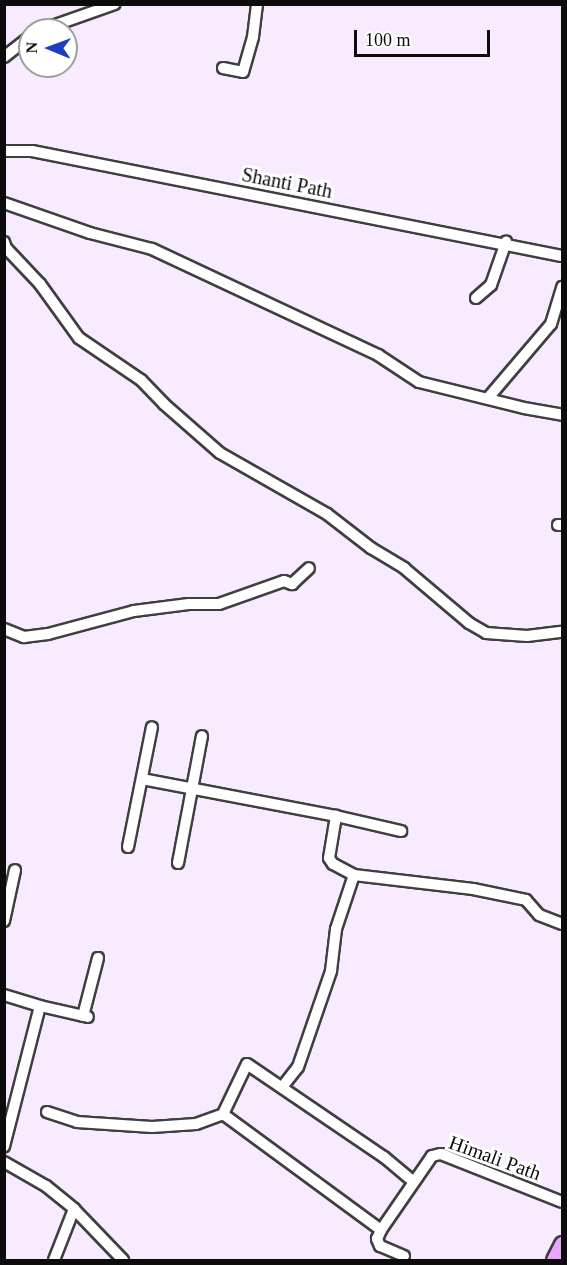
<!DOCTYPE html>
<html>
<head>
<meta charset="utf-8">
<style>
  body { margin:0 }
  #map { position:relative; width:567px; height:1265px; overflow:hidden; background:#f8eaff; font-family:"Times New Roman",serif }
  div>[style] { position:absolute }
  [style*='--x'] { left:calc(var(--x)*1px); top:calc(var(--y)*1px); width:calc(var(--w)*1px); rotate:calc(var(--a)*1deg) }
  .roads { filter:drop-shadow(2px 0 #3f3f3f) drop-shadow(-2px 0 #3f3f3f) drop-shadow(0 2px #3f3f3f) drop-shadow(0 -2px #3f3f3f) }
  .street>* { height:10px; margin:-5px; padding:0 5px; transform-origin:5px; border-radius:5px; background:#fff }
  .secondary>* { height:15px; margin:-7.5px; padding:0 7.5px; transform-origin:7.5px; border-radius:7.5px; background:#e9a5ff }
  span { translate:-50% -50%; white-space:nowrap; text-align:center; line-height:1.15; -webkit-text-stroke:6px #fff; paint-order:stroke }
  .street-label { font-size:20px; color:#0c0c0c }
  .frame { position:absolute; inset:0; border:6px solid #0c0c0c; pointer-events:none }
  .north { position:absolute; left:18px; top:18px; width:60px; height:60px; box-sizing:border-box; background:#fff; border:2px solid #9e9e9e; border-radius:50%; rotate:271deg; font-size:16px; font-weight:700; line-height:24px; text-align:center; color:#0c0c0c }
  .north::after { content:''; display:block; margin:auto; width:21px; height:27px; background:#1f3dc1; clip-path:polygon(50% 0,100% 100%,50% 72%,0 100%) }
  .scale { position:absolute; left:354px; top:30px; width:136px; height:27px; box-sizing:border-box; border:3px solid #0c0c0c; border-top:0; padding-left:8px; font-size:18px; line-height:21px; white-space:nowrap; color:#0c0c0c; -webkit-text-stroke:4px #fff; paint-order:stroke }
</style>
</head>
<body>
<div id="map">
  <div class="roads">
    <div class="street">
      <div style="--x:41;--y:30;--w:78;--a:-19.4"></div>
      <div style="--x:4;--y:57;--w:33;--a:-38"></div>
      <div style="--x:223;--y:68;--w:20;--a:11"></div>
      <div style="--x:243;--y:72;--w:36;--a:-74"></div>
      <div style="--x:253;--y:37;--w:33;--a:-83"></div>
      <div style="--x:4;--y:151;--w:28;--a:0"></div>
      <div style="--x:32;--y:151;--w:540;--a:11.21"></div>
      <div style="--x:4;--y:203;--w:91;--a:19.2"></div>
      <div style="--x:90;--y:233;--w:64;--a:14.5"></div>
      <div style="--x:152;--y:249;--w:250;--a:25.1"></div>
      <div style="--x:378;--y:355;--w:49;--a:33.4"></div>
      <div style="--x:419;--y:382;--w:108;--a:13.9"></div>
      <div style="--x:524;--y:408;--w:39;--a:10"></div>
      <div style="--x:4;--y:242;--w:6;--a:72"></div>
      <div style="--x:6;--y:248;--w:50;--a:46.6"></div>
      <div style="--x:40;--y:284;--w:67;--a:54.2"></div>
      <div style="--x:79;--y:338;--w:75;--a:34.1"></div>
      <div style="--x:141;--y:380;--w:33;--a:46"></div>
      <div style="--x:164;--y:404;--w:74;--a:41.2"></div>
      <div style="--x:220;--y:453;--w:123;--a:29.7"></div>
      <div style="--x:327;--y:514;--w:56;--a:37.7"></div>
      <div style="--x:371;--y:548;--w:39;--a:31"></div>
      <div style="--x:404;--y:568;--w:85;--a:40.2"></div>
      <div style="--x:469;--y:623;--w:20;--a:30"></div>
      <div style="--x:486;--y:633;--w:41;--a:4.2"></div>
      <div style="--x:527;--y:636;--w:35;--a:-7"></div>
      <div style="--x:476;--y:298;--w:20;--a:-41"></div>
      <div style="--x:491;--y:285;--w:46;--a:-70.8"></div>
      <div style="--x:488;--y:398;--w:97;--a:-49.6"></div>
      <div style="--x:551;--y:324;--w:39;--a:-73"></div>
      <div style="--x:558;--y:525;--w:4;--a:0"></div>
      <div style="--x:4;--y:629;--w:22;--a:22"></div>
      <div style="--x:24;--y:637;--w:24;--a:-7"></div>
      <div style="--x:48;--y:634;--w:89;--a:-15"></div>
      <div style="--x:134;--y:611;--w:55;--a:-7.3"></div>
      <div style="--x:189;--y:604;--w:30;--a:0"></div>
      <div style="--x:219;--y:604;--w:69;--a:-19.5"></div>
      <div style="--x:284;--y:581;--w:9;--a:21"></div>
      <div style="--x:292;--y:584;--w:23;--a:-43"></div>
      <div style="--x:142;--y:779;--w:197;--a:10.8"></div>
      <div style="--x:336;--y:816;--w:67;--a:13"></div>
      <div style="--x:128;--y:847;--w:122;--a:-78.7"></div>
      <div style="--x:178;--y:863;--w:129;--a:-79.3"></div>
      <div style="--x:354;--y:875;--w:120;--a:6.7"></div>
      <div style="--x:473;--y:889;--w:54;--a:11.7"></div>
      <div style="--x:526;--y:900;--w:20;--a:49"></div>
      <div style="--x:539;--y:915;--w:25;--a:21"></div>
      <div style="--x:4;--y:921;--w:52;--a:-77.8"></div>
      <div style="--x:4;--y:995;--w:38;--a:17"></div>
      <div style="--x:40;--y:1006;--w:145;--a:104.4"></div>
      <div style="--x:40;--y:1006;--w:49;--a:12.9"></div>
      <div style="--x:83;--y:1016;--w:60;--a:-75.5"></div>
      <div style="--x:283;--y:1086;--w:24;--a:-52"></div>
      <div style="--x:298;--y:1067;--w:102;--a:-71"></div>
      <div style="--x:331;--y:971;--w:42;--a:-83.2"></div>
      <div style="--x:336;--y:929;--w:57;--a:-71.6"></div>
      <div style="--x:354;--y:875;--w:24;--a:-152"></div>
      <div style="--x:333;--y:864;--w:7;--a:-124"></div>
      <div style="--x:329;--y:858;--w:43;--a:-80.5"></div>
      <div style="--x:47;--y:1112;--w:32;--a:18"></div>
      <div style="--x:77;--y:1122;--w:75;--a:3.8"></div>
      <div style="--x:152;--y:1127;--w:44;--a:-3.9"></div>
      <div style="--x:196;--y:1124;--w:29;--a:-20"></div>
      <div style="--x:223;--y:1114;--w:55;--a:-64.4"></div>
      <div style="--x:247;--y:1064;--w:166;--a:34.2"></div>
      <div style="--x:384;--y:1157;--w:38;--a:40"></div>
      <div style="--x:223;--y:1114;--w:196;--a:36.3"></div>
      <div style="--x:4;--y:1162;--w:48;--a:29.7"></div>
      <div style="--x:46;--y:1186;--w:36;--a:39"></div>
      <div style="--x:74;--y:1209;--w:71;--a:46.1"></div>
      <div style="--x:404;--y:1256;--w:26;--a:-157"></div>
      <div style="--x:380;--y:1246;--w:8;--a:-113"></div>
      <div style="--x:377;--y:1239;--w:10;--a:-66"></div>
      <div style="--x:381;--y:1230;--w:90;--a:-55.4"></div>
      <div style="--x:432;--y:1156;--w:9;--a:-13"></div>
      <div style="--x:441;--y:1154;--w:130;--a:21.6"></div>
      <div style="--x:54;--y:1260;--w:55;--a:-68.6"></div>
    </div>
    <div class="secondary">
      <div style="--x:554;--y:1260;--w:18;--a:-63"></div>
    </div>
  </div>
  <div class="street-label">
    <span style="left:287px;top:183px;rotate:11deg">Shanti Path</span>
    <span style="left:495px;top:1158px;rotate:20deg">Himali Path</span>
  </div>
  <div class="frame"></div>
  <div class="north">N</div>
  <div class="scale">100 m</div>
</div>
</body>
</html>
